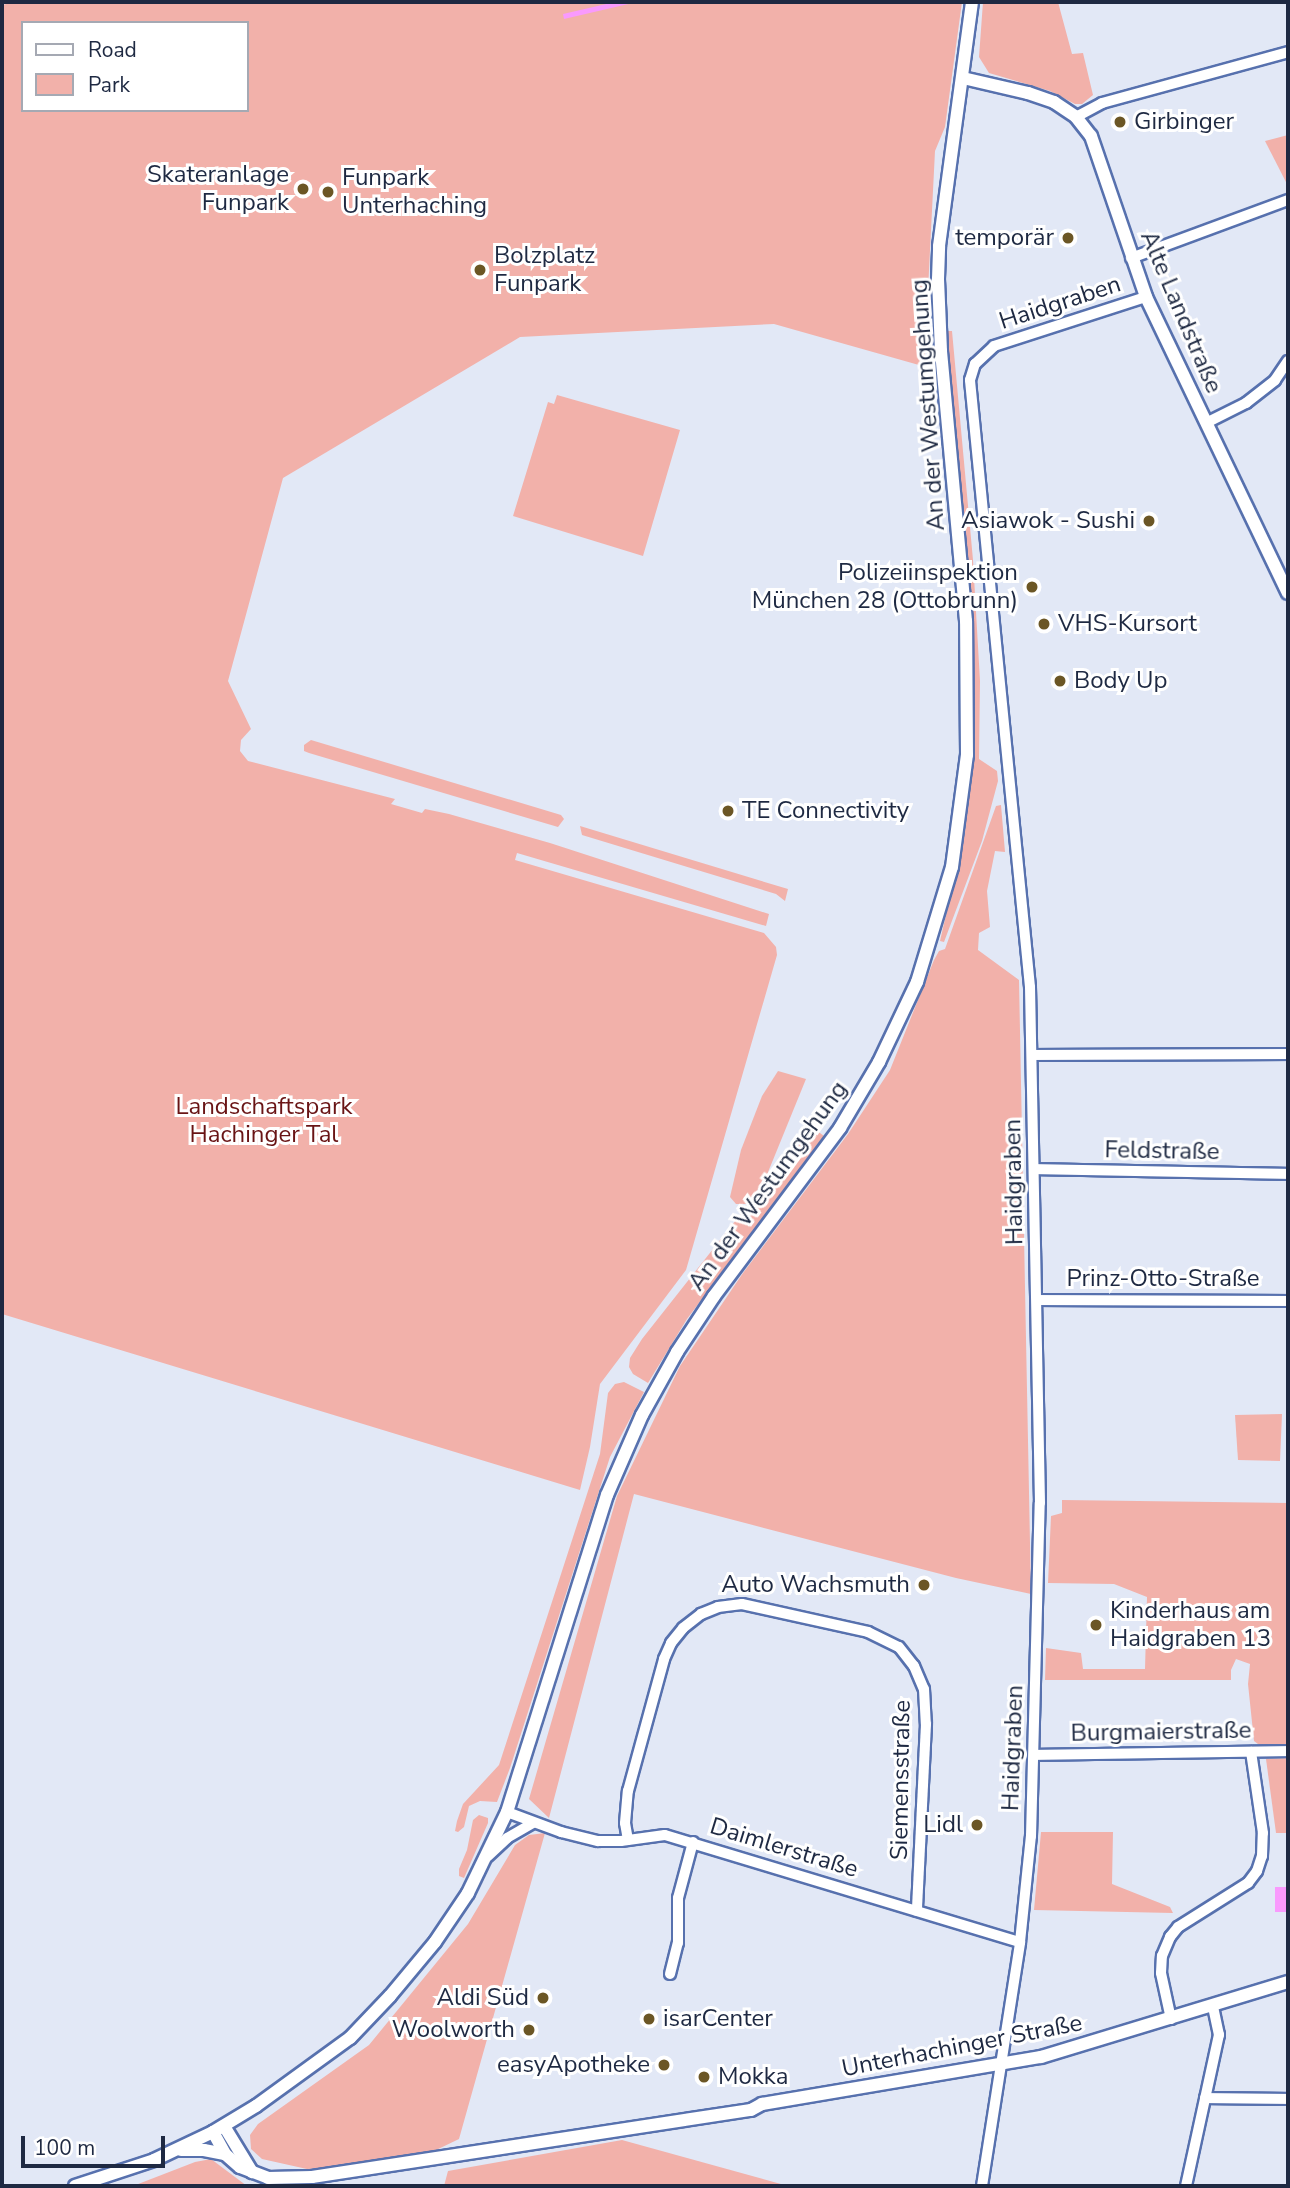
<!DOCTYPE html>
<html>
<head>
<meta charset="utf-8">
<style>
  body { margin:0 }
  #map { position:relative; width:1290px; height:2188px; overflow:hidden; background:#e2e8f6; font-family:"Nunito Sans",sans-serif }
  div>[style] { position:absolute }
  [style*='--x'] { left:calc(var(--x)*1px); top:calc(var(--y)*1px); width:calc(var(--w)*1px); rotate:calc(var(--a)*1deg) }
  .green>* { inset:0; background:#f2b1aa }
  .water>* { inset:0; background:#f99afd; transform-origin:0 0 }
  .roads { filter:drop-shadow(2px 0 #5771ae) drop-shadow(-2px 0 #5771ae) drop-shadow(0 2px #5771ae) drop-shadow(0 -2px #5771ae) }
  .minor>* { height:10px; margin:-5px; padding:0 5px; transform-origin:5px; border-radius:5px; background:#fff }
  .major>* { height:12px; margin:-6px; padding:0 6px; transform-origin:6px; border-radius:6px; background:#fff }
  .dots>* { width:19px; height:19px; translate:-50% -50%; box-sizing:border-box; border:4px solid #fff; border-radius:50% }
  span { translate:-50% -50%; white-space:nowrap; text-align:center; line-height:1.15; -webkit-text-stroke:6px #fff; paint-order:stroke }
  .poi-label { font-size:24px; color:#1e2942 }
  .left { translate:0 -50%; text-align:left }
  .right { translate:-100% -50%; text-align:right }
  .street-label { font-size:24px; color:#1e2942 }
  .park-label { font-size:24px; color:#691415 }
  .frame { position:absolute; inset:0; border:4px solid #1e2942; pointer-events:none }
  .legend { position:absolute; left:21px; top:21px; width:228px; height:91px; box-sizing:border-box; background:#fff; border:2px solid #a5a9b3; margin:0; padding:9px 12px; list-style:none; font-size:21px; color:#1e2942 }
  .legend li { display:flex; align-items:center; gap:14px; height:35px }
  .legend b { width:35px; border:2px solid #a5a9b3 }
  .scale { position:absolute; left:21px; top:2136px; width:144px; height:32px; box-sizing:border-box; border:4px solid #1e2942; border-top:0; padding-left:9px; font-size:21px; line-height:24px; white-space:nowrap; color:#1e2942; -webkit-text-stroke:5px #fff; paint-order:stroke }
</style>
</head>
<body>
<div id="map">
  <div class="green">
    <div style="clip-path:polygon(evenodd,15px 2px,962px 2px,945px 127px,935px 151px,926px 330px,923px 330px,926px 367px,774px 324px,520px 337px,283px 478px,228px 681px,251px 729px,241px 740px,240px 751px,248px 761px,395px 799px,391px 804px,422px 813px,425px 809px,449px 814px,550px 843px,769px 914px,766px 926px,517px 853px,515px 860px,764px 933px,776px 947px,777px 955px,686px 1270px,600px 1384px,590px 1447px,580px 1490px,2px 1314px,2px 5px,15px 2px,23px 23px,247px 23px,247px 110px,23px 110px,23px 23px)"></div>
    <div style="clip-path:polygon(983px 2px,1058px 2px,1072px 54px,1083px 53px,1093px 95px,1082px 104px,1075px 104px,1050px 91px,989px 73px,979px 57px)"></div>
    <div style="clip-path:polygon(1288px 135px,1288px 186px,1265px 141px)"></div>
    <div style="clip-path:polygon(945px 331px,952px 331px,973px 560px,980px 681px,979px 759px,997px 771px,998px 781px,982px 841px,944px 942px,940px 941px,965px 832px,973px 716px,967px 560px)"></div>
    <div style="clip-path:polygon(557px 395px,680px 430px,643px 556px,513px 516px,548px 402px,554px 404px)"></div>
    <div style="clip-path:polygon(311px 740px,561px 815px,564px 819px,558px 827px,309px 753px,304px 751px,304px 745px)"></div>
    <div style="clip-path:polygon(1001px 805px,1005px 852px,995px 851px,987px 891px,990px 927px,979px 933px,978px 950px,1019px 980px,1031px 1594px,956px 1578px,634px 1494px,549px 1818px,529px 1799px,617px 1496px,680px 1366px,743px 1273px,848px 1134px,890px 1070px,934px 960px,939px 951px,945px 949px,996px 806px)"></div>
    <div style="clip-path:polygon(580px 826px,788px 889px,785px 901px,776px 894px,582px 835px)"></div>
    <div style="clip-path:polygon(778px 1071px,806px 1079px,764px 1182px,746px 1204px,736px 1204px,730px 1197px,741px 1150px,762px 1096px)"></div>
    <div style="clip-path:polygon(812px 1127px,824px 1136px,687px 1319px,648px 1383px,633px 1374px,629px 1367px,630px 1358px,642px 1339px,743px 1211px,759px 1199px)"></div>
    <div style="clip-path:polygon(624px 1382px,644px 1392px,610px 1457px,510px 1768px,497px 1802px,480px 1801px,469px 1806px,464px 1827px,458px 1832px,455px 1831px,457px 1821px,463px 1804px,499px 1765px,600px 1454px,608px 1393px,615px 1384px)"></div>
    <div style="clip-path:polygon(1282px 1414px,1280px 1461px,1238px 1460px,1235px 1415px)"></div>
    <div style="clip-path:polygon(1062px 1500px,1288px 1503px,1288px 1746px,1262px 1747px,1254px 1741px,1248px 1684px,1250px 1664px,1236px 1659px,1231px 1670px,1231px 1680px,1045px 1680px,1046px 1648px,1081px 1653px,1083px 1669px,1145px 1669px,1147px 1597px,1114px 1584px,1048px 1583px,1051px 1516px,1062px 1513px)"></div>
    <div style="clip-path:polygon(1288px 1758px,1288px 1833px,1276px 1833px,1266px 1759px)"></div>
    <div style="clip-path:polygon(479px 1815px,488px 1818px,488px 1823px,464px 1878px,459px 1876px,459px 1869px,467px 1850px,473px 1820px)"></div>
    <div style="clip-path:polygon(1041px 1832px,1113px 1832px,1112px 1884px,1170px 1907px,1173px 1913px,1034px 1910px)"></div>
    <div style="clip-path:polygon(545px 1833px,459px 2139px,432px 2152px,339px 2168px,307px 2169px,262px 2159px,251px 2149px,250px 2135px,258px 2124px,369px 2045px,468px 1924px,515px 1845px,529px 1835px)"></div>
    <div style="clip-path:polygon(622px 2140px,788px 2186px,444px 2186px,448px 2171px)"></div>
    <div style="clip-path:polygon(211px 2159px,247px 2186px,133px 2186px,195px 2162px)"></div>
  </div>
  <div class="water">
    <div style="clip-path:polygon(615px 2px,637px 2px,564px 19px,563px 14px)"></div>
    <div style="left:1275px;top:1887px;width:13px;height:25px"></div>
  </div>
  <div class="roads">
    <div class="minor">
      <div style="--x:1076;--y:117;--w:30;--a:-28"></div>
      <div style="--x:1102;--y:103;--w:193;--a:-15.3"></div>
      <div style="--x:1131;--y:258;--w:167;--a:-20.3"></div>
      <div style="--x:1206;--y:423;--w:45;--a:-26.6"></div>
      <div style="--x:1246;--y:403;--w:37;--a:-38"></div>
      <div style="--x:1275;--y:380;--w:23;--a:-56"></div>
      <div style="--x:1033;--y:1055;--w:255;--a:-0.2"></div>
      <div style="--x:1035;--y:1169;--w:253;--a:1.1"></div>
      <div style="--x:1037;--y:1300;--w:251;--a:0.2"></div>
      <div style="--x:1034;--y:1755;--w:254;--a:-0.9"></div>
      <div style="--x:507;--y:1812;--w:58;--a:20.3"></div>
      <div style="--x:561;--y:1832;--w:38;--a:14"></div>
      <div style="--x:598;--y:1841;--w:23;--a:0"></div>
      <div style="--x:621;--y:1841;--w:44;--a:-7.8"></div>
      <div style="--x:665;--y:1835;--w:371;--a:16.8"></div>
      <div style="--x:628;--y:1840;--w:17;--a:-100"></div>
      <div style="--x:625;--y:1823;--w:32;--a:-85"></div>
      <div style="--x:628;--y:1791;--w:137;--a:-74.7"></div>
      <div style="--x:664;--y:1659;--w:17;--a:-66"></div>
      <div style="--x:671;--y:1643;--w:19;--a:-51"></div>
      <div style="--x:683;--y:1628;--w:23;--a:-38"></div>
      <div style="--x:701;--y:1614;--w:18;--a:-22"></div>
      <div style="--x:718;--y:1607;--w:24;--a:-7"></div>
      <div style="--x:742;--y:1604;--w:129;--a:12.5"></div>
      <div style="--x:868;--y:1632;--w:34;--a:26"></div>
      <div style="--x:899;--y:1647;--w:24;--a:52"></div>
      <div style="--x:914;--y:1666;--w:25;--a:67"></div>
      <div style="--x:924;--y:1689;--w:35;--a:87"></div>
      <div style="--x:926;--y:1724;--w:187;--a:92.8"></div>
      <div style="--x:488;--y:1856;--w:26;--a:-43"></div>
      <div style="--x:507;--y:1838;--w:30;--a:-30"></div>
      <div style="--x:670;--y:1974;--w:32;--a:-76"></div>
      <div style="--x:678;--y:1943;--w:45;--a:-90"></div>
      <div style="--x:678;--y:1898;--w:58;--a:-75"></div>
      <div style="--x:1171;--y:2019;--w:47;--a:-102.3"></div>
      <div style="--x:1161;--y:1973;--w:17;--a:-87"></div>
      <div style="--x:1162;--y:1956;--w:21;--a:-67"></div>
      <div style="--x:1170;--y:1937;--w:13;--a:-51"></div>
      <div style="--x:1178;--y:1927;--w:83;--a:-32.2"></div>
      <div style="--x:1248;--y:1883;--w:15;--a:-53"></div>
      <div style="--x:1257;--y:1871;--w:16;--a:-72"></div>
      <div style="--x:1262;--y:1856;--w:23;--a:-88"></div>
      <div style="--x:1263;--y:1833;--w:82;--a:-98.4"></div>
      <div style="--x:1205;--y:2098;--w:83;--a:0.7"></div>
      <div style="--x:982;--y:2186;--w:247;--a:-81.1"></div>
      <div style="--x:1020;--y:1942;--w:107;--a:-84.1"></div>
      <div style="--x:1031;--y:1836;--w:333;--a:-88.5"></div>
      <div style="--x:1040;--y:1503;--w:516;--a:-91.11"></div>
      <div style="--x:1030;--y:987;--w:610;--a:-95.65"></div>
      <div style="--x:970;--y:380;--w:17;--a:-73"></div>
      <div style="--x:975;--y:364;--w:26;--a:-43"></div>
      <div style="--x:994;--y:346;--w:160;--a:-17.9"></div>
      <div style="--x:1186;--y:2186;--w:155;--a:-77.7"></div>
      <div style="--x:1219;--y:2035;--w:29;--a:-102"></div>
    </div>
    <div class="major">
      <div style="--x:963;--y:78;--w:67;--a:13"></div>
      <div style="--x:1028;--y:93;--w:28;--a:19"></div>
      <div style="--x:1054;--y:102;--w:27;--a:34"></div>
      <div style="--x:1076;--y:117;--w:24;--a:52"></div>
      <div style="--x:1091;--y:136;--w:170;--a:71.1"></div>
      <div style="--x:1146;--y:297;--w:328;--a:64.4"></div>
      <div style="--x:224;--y:2126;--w:54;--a:58.7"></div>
      <div style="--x:213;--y:2132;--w:25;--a:61"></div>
      <div style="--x:225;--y:2154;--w:20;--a:41"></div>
      <div style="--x:240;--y:2167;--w:30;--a:21"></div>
      <div style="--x:268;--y:2178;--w:44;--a:-1.3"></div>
      <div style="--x:312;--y:2177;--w:444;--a:-8.7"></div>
      <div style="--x:751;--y:2110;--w:13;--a:-29"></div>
      <div style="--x:762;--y:2104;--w:283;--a:-9.6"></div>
      <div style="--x:1041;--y:2057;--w:258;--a:-16.9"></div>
      <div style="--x:181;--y:2150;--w:23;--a:0"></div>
      <div style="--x:204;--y:2150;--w:21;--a:11"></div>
      <div style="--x:75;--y:2186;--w:83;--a:-18.2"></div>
      <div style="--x:154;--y:2160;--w:65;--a:-25.4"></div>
      <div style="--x:213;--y:2132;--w:50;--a:-31.2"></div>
      <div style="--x:256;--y:2106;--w:116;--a:-35.9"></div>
      <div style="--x:350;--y:2038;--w:58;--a:-46.4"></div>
      <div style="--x:390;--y:1996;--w:70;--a:-50.2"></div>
      <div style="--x:435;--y:1942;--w:59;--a:-56"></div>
      <div style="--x:468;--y:1893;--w:90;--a:-64.3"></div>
      <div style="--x:507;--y:1812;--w:332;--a:-72.5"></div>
      <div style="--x:607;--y:1495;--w:87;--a:-66.4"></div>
      <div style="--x:642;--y:1415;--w:72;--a:-60.9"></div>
      <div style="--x:677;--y:1352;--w:67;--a:-56.5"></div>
      <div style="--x:714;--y:1296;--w:210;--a:-53.1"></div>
      <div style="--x:840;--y:1128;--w:77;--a:-59.4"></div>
      <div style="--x:879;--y:1062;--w:89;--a:-64.6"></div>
      <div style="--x:917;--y:982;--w:120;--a:-73.1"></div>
      <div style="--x:952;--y:867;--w:113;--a:-82.4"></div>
      <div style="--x:967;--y:755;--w:134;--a:-90.4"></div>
      <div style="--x:966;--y:621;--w:271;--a:-95.3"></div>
      <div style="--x:941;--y:351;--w:72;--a:-92.4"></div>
      <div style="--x:938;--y:279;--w:33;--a:-88"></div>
      <div style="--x:939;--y:246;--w:246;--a:-82.3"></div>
    </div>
  </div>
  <div class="dots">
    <div style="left:1120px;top:122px;background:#6b5625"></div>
    <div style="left:303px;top:189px;background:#6b5625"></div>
    <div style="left:328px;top:192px;background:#6b5625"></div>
    <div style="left:1068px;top:238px;background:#6b5625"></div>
    <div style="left:480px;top:270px;background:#6b5625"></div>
    <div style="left:1149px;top:521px;background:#6b5625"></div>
    <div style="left:1032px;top:587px;background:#6b5625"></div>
    <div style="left:1044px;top:624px;background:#6b5625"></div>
    <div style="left:1060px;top:681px;background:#6b5625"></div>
    <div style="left:728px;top:811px;background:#6b5625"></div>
    <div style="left:924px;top:1585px;background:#6b5625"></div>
    <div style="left:1096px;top:1625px;background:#6b5625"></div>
    <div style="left:977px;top:1825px;background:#6b5625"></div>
    <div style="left:543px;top:1998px;background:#6b5625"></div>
    <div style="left:649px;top:2019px;background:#6b5625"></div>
    <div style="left:529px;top:2030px;background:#6b5625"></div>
    <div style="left:664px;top:2065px;background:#6b5625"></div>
    <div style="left:704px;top:2077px;background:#6b5625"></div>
  </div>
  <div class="poi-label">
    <span class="left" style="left:1134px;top:122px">Girbinger</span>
    <span class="right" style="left:289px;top:189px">Skateranlage<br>Funpark</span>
    <span class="left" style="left:342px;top:192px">Funpark<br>Unterhaching</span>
    <span class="right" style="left:1054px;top:238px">temporär</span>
    <span class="left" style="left:494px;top:270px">Bolzplatz<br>Funpark</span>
    <span class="right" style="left:1135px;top:521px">Asiawok - Sushi</span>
    <span class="right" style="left:1018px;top:587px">Polizeiinspektion<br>München 28 (Ottobrunn)</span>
    <span class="left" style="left:1058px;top:624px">VHS-Kursort</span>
    <span class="left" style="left:1074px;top:681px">Body Up</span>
    <span class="left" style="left:742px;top:811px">TE Connectivity</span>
    <span class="right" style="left:910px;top:1585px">Auto Wachsmuth</span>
    <span class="left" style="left:1110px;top:1625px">Kinderhaus am<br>Haidgraben 13</span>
    <span class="right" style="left:963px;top:1825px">Lidl</span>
    <span class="right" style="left:529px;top:1998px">Aldi Süd</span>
    <span class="left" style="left:663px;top:2019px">isarCenter</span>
    <span class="right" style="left:515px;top:2030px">Woolworth</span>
    <span class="right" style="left:650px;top:2065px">easyApotheke</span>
    <span class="left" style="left:718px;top:2077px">Mokka</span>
  </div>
  <div class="street-label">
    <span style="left:1060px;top:303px;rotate:-18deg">Haidgraben</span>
    <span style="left:1181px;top:312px;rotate:67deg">Alte Landstraße</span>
    <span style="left:928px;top:405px;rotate:-94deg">An der Westumgehung</span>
    <span style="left:1162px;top:1151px;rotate:1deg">Feldstraße</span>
    <span style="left:1014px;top:1182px;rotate:-91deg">Haidgraben</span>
    <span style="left:768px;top:1186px;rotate:-54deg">An der Westumgehung</span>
    <span style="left:1163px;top:1279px">Prinz-Otto-Straße</span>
    <span style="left:1161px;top:1732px;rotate:-1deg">Burgmaierstraße</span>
    <span style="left:1013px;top:1748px;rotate:-88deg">Haidgraben</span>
    <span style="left:901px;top:1780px;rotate:-89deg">Siemensstraße</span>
    <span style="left:784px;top:1848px;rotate:17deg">Daimlerstraße</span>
    <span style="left:962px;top:2046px;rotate:-11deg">Unterhachinger Straße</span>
  </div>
  <div class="park-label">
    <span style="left:264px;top:1121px">Landschaftspark<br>Hachinger Tal</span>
  </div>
  <div class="frame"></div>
  <ul class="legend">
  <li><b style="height:9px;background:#fff"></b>Road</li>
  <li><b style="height:19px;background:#f2b1aa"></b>Park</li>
  </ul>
  <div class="scale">100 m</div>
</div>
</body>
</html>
